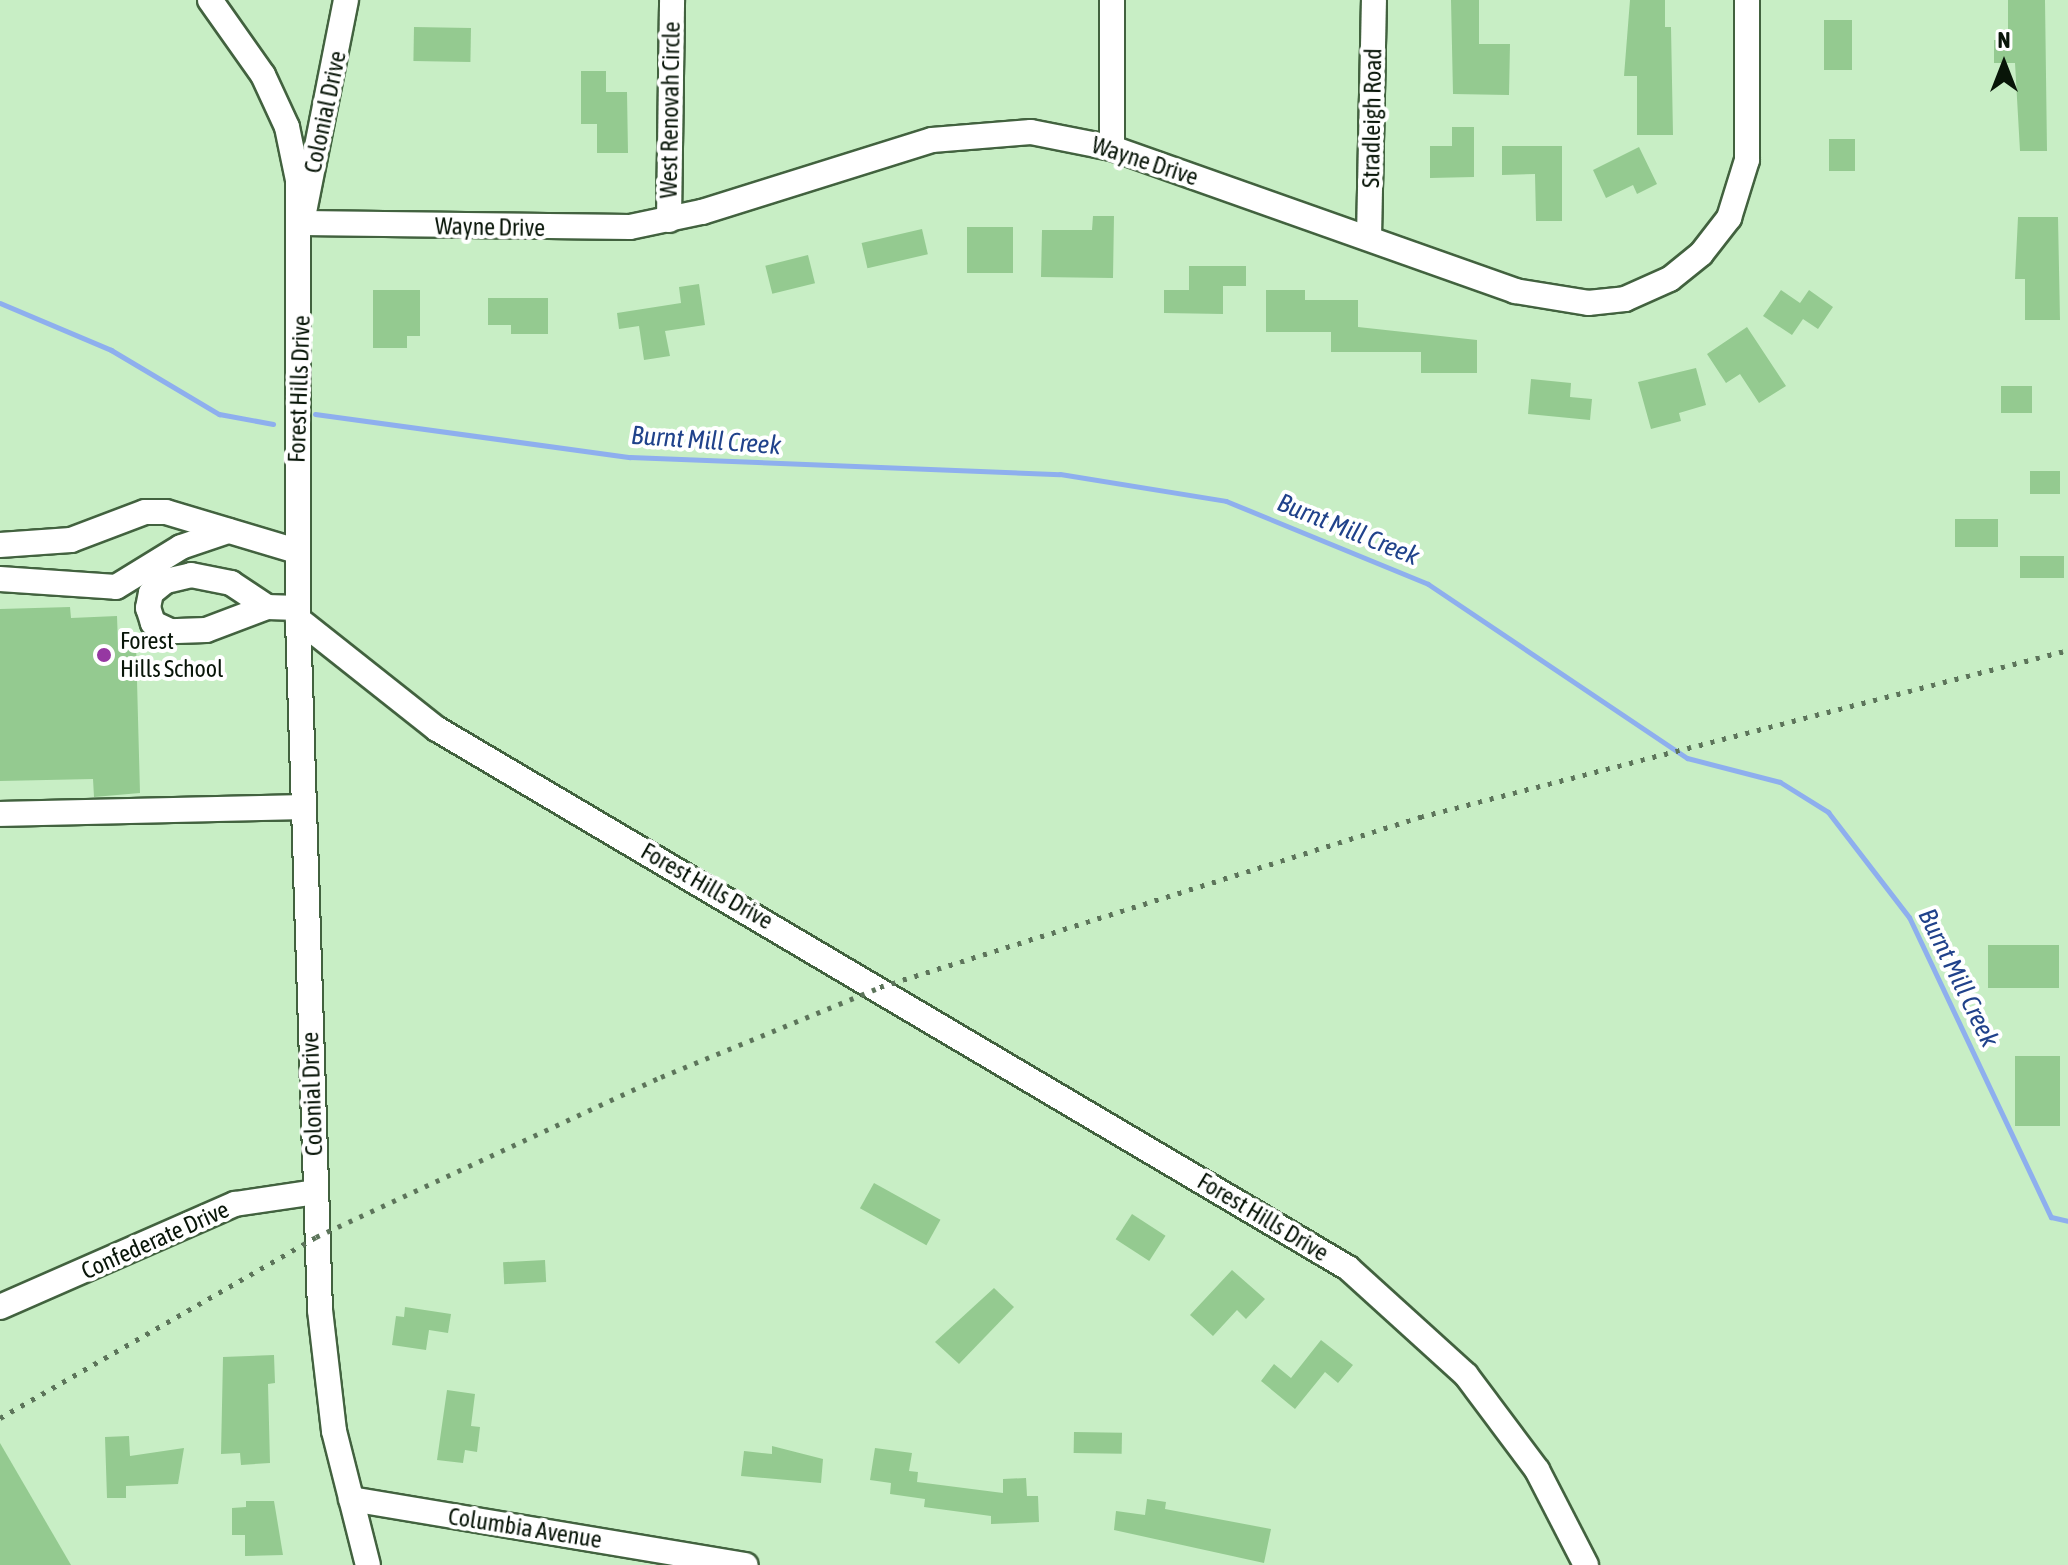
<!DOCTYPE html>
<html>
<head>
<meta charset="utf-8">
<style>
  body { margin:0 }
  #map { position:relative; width:2068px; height:1565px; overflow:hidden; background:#c8eec5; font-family:"Asap Condensed",sans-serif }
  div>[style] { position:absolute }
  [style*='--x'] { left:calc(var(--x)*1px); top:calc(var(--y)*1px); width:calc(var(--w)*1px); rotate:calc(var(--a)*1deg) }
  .stream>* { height:5px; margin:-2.5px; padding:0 2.5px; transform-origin:2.5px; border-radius:2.5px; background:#8eafee }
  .building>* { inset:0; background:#94ca90; transform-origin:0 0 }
  .roads { filter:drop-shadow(2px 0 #42623f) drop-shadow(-2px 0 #42623f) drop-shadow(0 2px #42623f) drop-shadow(0 -2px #42623f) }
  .minor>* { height:24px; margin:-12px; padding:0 12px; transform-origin:12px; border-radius:12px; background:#fff }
  .rail>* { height:5px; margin-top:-2.5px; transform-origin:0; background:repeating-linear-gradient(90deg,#5c745a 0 4px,transparent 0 12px) }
  .dots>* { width:22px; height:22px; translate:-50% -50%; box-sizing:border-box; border:4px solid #fff; border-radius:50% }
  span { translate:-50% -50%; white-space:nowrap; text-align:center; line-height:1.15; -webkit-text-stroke:8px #fff; paint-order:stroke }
  .street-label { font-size:24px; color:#081508 }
  .poi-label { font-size:24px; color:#081508 }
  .left { translate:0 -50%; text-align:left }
  .water-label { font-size:26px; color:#20428b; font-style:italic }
  .north { position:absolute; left:1964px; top:24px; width:80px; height:80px; -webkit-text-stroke:6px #fff; paint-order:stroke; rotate:0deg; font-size:22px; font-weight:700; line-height:32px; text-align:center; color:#081508 }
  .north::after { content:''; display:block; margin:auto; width:28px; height:36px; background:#081508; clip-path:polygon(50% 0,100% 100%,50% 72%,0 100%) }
</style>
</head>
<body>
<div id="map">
  <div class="stream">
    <div style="--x:0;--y:303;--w:121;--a:22.9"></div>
    <div style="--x:111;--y:350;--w:126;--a:30.7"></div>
    <div style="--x:219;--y:414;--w:55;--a:10.5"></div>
    <div style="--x:315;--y:414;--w:318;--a:7.8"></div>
    <div style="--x:630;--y:457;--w:430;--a:2.3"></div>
    <div style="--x:1060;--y:474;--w:168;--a:9.2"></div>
    <div style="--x:1226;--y:501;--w:218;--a:22.3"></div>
    <div style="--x:1428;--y:584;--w:312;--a:33.9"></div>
    <div style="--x:1687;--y:758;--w:96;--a:14.5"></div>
    <div style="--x:1780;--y:782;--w:57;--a:32"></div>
    <div style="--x:1828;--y:812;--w:133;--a:52.4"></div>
    <div style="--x:1909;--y:917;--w:332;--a:64.7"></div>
    <div style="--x:2051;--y:1217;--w:17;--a:13"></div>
  </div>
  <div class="building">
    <div style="clip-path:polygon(1451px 0,1479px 0,1479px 44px,1510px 44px,1509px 95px,1453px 94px)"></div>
    <div style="clip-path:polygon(1630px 0,1665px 0,1665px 27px,1671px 27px,1673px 135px,1637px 135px,1637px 76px,1624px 76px)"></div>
    <div style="clip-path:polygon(2008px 0,2045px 0,2047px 151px,2020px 151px,2015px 63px,1994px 63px,1994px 40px,2008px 40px)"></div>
    <div style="left:1824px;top:20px;width:28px;height:50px"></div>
    <div style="left:414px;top:27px;width:57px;height:34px;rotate:1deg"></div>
    <div style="clip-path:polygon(581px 71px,606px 71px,606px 92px,627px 92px,628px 153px,597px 153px,597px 124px,581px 124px)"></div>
    <div style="clip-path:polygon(1452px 127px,1474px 127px,1474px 177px,1430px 178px,1430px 146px,1452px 146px)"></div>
    <div style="left:1829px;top:139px;width:26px;height:32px"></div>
    <div style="clip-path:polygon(1502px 146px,1562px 146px,1562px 221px,1536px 221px,1535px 174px,1502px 175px)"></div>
    <div style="clip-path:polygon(1639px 147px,1657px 184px,1637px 194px,1633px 185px,1606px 198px,1593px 170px)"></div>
    <div style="clip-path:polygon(1093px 216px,1114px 216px,1113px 278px,1041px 277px,1042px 230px,1092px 230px)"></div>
    <div style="clip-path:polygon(2018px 217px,2058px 217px,2060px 320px,2025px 320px,2025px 279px,2015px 279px)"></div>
    <div style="left:967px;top:227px;width:46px;height:46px"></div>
    <div style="left:922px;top:229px;width:26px;height:62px;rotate:77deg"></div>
    <div style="left:808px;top:255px;width:29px;height:44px;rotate:76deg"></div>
    <div style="clip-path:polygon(1189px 266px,1246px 266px,1246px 286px,1223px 286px,1223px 314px,1164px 313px,1164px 290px,1189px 290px)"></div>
    <div style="clip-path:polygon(699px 284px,705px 325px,665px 331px,670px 356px,644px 360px,639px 326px,619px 329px,617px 313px,681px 303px,679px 287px)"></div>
    <div style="clip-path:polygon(373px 290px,420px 290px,420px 336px,407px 336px,407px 348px,373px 348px)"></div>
    <div style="clip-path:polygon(1266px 290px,1305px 290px,1305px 300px,1358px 300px,1358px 327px,1477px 340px,1477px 373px,1421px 373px,1421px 352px,1331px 352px,1331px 332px,1266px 332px)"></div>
    <div style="clip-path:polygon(1781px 290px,1800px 303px,1809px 290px,1833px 307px,1818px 329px,1803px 319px,1792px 335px,1763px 316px)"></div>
    <div style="clip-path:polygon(488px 298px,548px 298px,548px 334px,511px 334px,511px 325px,488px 325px)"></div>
    <div style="clip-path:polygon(1747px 327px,1786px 386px,1759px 403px,1740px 374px,1726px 383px,1707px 354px)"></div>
    <div style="clip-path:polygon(1696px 368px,1706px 405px,1679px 413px,1681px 421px,1651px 429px,1638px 382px)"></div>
    <div style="clip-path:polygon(1531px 379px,1571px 383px,1570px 397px,1592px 399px,1590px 420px,1528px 414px)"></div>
    <div style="left:2001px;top:386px;width:31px;height:27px"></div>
    <div style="left:2030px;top:471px;width:30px;height:23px"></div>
    <div style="left:1955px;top:519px;width:43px;height:28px"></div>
    <div style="left:2020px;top:556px;width:44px;height:22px"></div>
    <div style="clip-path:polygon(70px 607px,71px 618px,117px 616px,118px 644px,136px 643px,140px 793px,94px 797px,93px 779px,0 781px,0 609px)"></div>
    <div style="left:1988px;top:945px;width:71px;height:43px"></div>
    <div style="left:2015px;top:1056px;width:45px;height:70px"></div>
    <div style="left:874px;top:1183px;width:76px;height:29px;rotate:29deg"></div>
    <div style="left:1132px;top:1214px;width:40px;height:30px;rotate:33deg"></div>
    <div style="left:545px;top:1260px;width:22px;height:42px;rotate:87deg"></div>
    <div style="clip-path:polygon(1232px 1270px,1265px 1299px,1246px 1319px,1237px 1310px,1213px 1336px,1190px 1315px)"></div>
    <div style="clip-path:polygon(994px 1288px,1014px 1307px,959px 1364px,935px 1342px)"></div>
    <div style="clip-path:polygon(405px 1307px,451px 1314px,448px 1333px,429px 1330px,426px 1350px,392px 1345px,396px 1316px,404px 1317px)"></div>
    <div style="clip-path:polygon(1321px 1340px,1353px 1365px,1338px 1383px,1325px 1372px,1295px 1409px,1261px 1381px,1274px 1364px,1291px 1378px)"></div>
    <div style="clip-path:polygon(274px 1355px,275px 1383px,268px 1384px,270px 1463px,241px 1465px,240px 1453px,221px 1454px,223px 1357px)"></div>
    <div style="clip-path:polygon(447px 1390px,475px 1394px,471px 1426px,480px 1427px,477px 1452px,465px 1450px,463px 1463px,437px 1460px)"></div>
    <div style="left:1074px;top:1432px;width:48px;height:21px;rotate:1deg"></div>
    <div style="clip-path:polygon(129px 1436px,130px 1456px,184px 1448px,178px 1484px,126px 1486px,126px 1498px,107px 1498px,105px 1437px)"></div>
    <div style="clip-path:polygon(0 1443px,71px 1565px,0 1565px)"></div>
    <div style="clip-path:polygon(772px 1446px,823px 1459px,821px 1483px,741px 1476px,744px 1451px,772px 1454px)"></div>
    <div style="clip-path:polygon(875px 1448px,912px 1453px,909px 1471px,918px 1472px,917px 1482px,1003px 1493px,1003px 1479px,1026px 1478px,1027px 1496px,1038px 1496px,1039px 1522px,991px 1524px,991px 1516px,924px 1507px,925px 1499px,890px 1494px,891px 1483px,870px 1480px)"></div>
    <div style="clip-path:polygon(1147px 1499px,1166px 1502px,1165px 1509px,1271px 1529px,1264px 1563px,1114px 1530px,1116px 1511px,1145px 1515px)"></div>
    <div style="clip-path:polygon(246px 1501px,274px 1501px,283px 1555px,245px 1556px,245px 1535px,232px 1535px,232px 1508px,246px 1507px)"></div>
  </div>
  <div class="roads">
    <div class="minor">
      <div style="--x:210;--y:0;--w:92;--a:54.8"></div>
      <div style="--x:263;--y:75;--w:57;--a:65.2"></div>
      <div style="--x:287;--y:127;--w:54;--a:78.3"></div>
      <div style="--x:298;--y:180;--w:439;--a:90"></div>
      <div style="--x:298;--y:619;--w:177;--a:38.4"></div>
      <div style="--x:437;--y:729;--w:1059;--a:30.61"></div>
      <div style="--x:1348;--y:1268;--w:159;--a:42.2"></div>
      <div style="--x:1466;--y:1375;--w:119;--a:53.2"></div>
      <div style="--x:1537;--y:1470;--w:107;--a:62.7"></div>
      <div style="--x:346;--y:0;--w:227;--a:101.2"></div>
      <div style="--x:302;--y:223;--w:328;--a:0.7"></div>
      <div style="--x:630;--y:227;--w:74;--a:-11.8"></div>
      <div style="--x:702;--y:212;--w:241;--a:-17.4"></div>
      <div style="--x:932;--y:140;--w:99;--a:-4.6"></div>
      <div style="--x:1031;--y:132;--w:83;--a:11.2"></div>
      <div style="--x:1112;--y:148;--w:428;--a:19.5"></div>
      <div style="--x:1515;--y:291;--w:74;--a:9.3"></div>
      <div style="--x:1588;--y:303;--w:37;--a:-6"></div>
      <div style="--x:1625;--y:299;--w:49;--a:-24"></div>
      <div style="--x:1670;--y:279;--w:40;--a:-39"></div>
      <div style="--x:1701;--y:254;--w:46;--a:-52.1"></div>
      <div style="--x:1729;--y:218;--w:61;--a:-72.8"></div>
      <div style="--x:1747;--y:160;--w:160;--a:-90"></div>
      <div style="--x:1112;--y:0;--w:148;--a:90"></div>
      <div style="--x:669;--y:220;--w:220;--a:-89.2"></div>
      <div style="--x:1369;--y:237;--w:237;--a:-88.8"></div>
      <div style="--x:0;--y:545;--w:71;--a:-4"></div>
      <div style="--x:71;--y:540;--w:79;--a:-20.7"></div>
      <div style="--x:145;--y:512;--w:21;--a:0"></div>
      <div style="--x:166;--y:512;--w:137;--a:16.6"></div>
      <div style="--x:0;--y:579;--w:116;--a:3.9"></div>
      <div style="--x:116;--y:587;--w:76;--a:-31.6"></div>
      <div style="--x:181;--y:547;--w:50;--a:-18.8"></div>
      <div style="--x:267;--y:607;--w:65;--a:159.3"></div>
      <div style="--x:206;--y:630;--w:36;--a:178"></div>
      <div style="--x:170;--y:631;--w:19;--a:-155"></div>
      <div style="--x:153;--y:623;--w:16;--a:-108"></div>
      <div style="--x:148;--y:608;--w:15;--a:-79"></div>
      <div style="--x:151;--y:593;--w:19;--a:-39"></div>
      <div style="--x:166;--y:581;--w:26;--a:-13"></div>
      <div style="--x:191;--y:575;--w:41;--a:11.3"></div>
      <div style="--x:231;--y:583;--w:43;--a:33.7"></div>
      <div style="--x:267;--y:607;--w:31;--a:2"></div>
      <div style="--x:298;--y:619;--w:691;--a:88.18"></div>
      <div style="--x:320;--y:1310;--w:122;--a:83.4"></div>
      <div style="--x:334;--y:1431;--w:138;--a:75.8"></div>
      <div style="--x:0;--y:814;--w:304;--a:-1.3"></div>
      <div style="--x:0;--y:1307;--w:257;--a:-23.7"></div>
      <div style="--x:235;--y:1204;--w:81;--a:-8.5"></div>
      <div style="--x:351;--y:1499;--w:400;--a:9.5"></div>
    </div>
  </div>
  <div class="rail">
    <div style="--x:0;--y:1418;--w:364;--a:-29.8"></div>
    <div style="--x:316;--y:1237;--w:380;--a:-24.9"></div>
    <div style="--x:661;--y:1077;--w:237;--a:-22.3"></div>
    <div style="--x:880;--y:987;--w:566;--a:-17.47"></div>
    <div style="--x:1420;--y:817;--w:669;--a:-14.45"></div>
  </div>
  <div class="dots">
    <div style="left:104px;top:655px;background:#9638a2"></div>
  </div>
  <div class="street-label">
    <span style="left:670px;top:110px;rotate:-89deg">West Renovah Circle</span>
    <span style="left:325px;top:112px;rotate:-78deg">Colonial Drive</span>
    <span style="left:1372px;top:118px;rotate:-89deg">Stradleigh Road</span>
    <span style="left:1145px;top:161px;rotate:18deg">Wayne Drive</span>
    <span style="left:490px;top:227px;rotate:1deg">Wayne Drive</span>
    <span style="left:299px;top:389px;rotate:-88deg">Forest Hills Drive</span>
    <span style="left:707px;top:886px;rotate:30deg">Forest Hills Drive</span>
    <span style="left:312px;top:1094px;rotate:-92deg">Colonial Drive</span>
    <span style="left:1263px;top:1217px;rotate:31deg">Forest Hills Drive</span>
    <span style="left:155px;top:1240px;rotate:-24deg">Confederate Drive</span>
    <span style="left:525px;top:1528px;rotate:9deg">Columbia Avenue</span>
  </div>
  <div class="poi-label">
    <span class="left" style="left:120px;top:655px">Forest<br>Hills School</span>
  </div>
  <div class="water-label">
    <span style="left:706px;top:441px;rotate:4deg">Burnt Mill Creek</span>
    <span style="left:1348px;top:530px;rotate:22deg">Burnt Mill Creek</span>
    <span style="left:1958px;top:978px;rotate:64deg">Burnt Mill Creek</span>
  </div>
  <div class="north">N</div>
</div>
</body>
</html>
